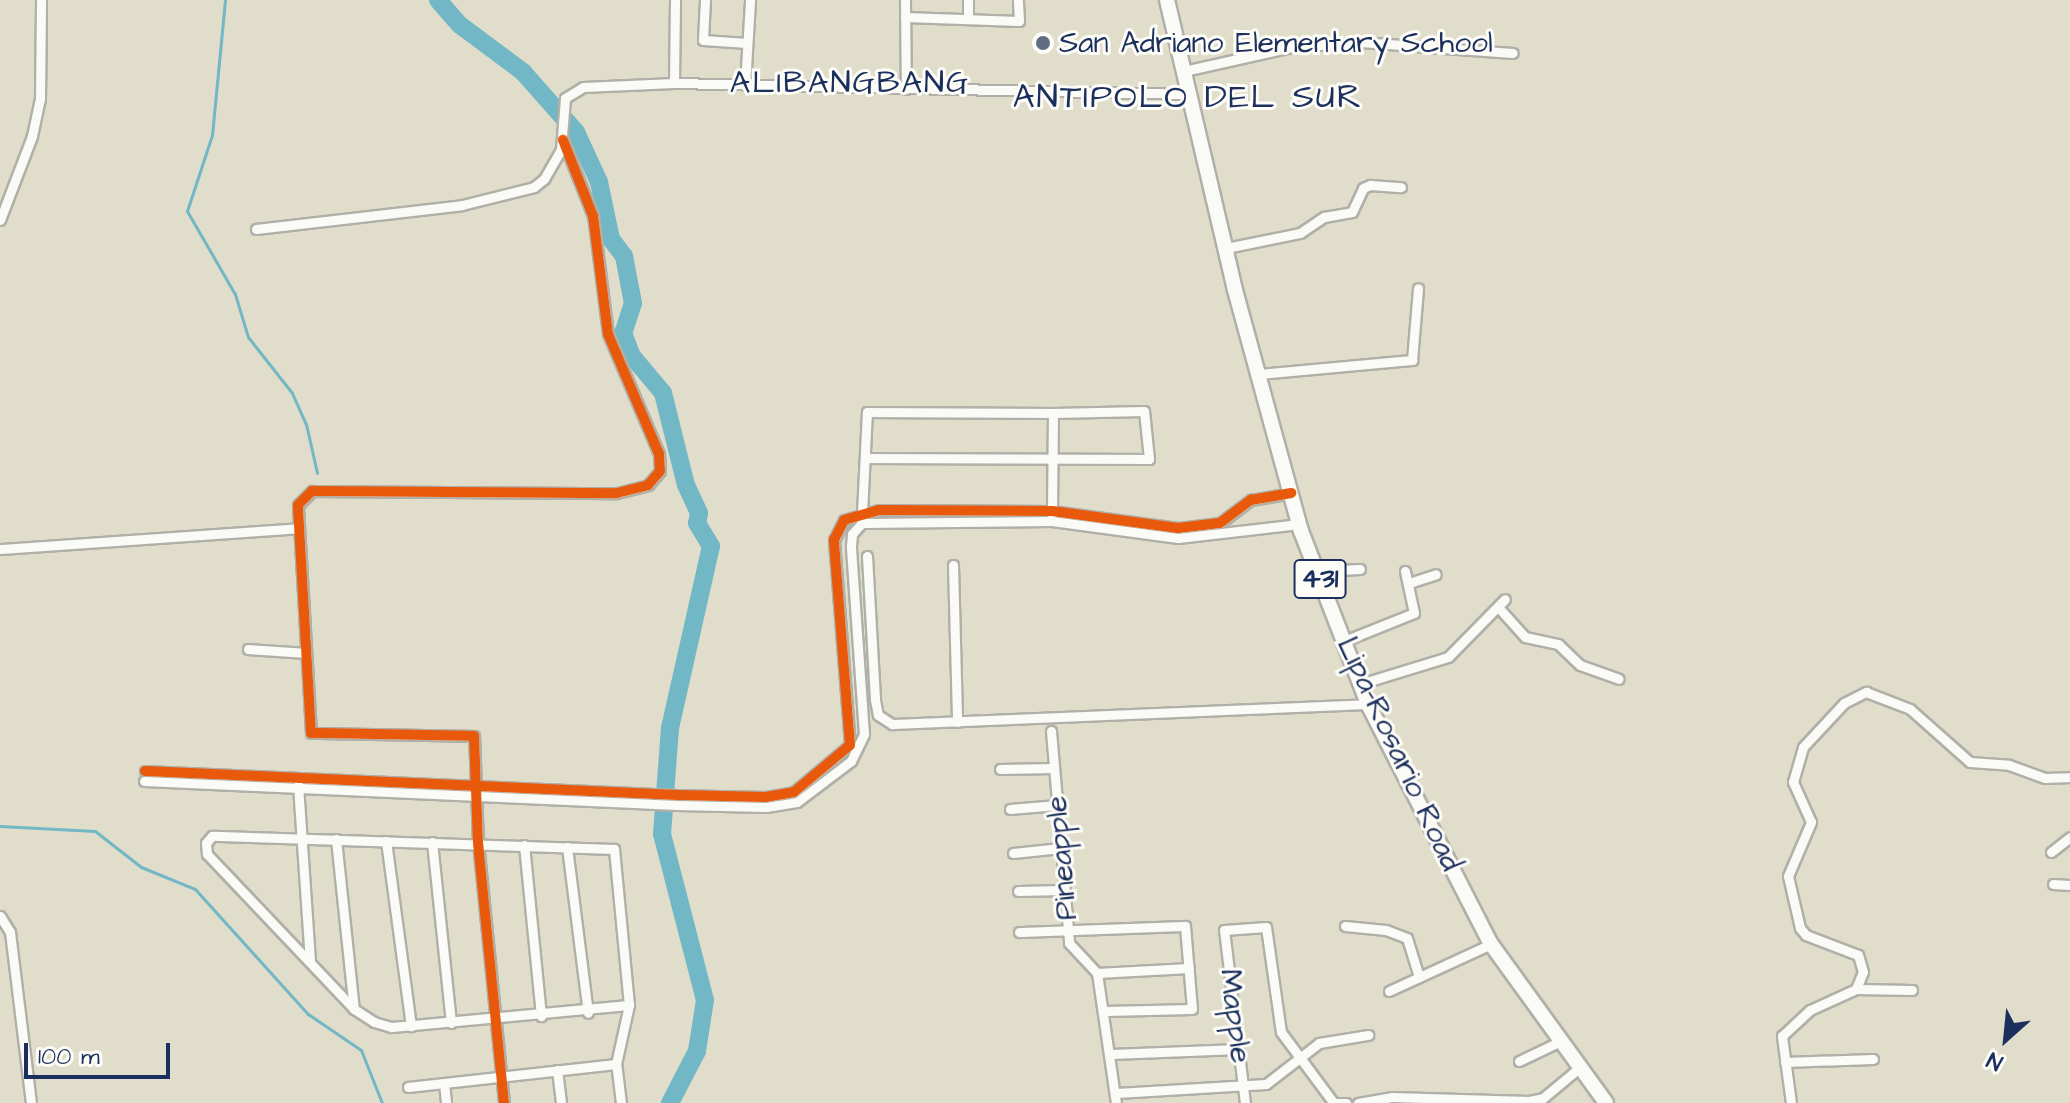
<!DOCTYPE html>
<html>
<head>
<meta charset="utf-8">
<style>
  body { margin:0 }
  #map { position:relative; width:2070px; height:1103px; overflow:hidden; background:#e1ddcb; font-family:"Architects Daughter",sans-serif }
  div>[style] { position:absolute }
  [style*='--x'] { left:calc(var(--x)*1px); top:calc(var(--y)*1px); width:calc(var(--w)*1px); rotate:calc(var(--a)*1deg) }
  .stream>* { height:3px; margin:-1.5px; padding:0 1.5px; transform-origin:1.5px; border-radius:1.5px; background:#72b7c5 }
  .river>* { height:18px; margin:-9px; padding:0 9px; transform-origin:9px; border-radius:9px; background:#72b7c5 }
  .roads { filter:drop-shadow(2px 0 #b0afa8) drop-shadow(-2px 0 #b0afa8) drop-shadow(0 2px #b0afa8) drop-shadow(0 -2px #b0afa8) }
  .street>* { height:9px; margin:-4.5px; padding:0 4.5px; transform-origin:4.5px; border-radius:4.5px; background:#fafaf7 }
  .primary>* { height:14px; margin:-7px; padding:0 7px; transform-origin:7px; border-radius:7px; background:#fafaf7 }
  .cycleway>* { height:10px; margin:-5px; padding:0 5px; transform-origin:5px; border-radius:5px; background:#e8590c }
  .dots>* { width:22px; height:22px; translate:-50% -50%; box-sizing:border-box; border:4px solid #fdfcf7; border-radius:50% }
  span { translate:-50% -50%; white-space:nowrap; text-align:center; line-height:1.15; -webkit-text-stroke:6px #fdfcf7; paint-order:stroke }
  .shield-label span { padding:2px 6px; background:#fdfcf7; border:2px solid; border-radius:6px; -webkit-text-stroke-width:0 }
  .shield-label { font-size:28px; color:#1b2f5e; font-weight:700 }
  .poi-label { font-size:30px; color:#1b2f5e }
  .left { translate:0 -50%; text-align:left }
  .street-label { font-size:30px; color:#1b2f5e }
  .neighbourhood-label { font-size:32px; color:#1b2f5e; letter-spacing:2px }
  .quarter-label { font-size:34px; color:#1b2f5e; letter-spacing:2px }
  .north { position:absolute; left:1966px; top:999px; width:80px; height:80px; -webkit-text-stroke:6px #fdfcf7; paint-order:stroke; rotate:207deg; font-size:22px; font-weight:700; line-height:32px; text-align:center; color:#1b2f5e }
  .north::after { content:''; display:block; margin:auto; width:28px; height:36px; background:#1b2f5e; clip-path:polygon(50% 0,100% 100%,50% 72%,0 100%) }
  .scale { position:absolute; left:24px; top:1043px; width:146px; height:36px; box-sizing:border-box; border:4px solid #1b2f5e; border-top:0; padding-left:10px; font-size:24px; line-height:28px; white-space:nowrap; color:#1b2f5e; -webkit-text-stroke:6px #fdfcf7; paint-order:stroke }
</style>
</head>
<body>
<div id="map">
  <div class="stream">
    <div style="--x:225;--y:0;--w:136;--a:95.5"></div>
    <div style="--x:212;--y:135;--w:80;--a:108.2"></div>
    <div style="--x:187;--y:211;--w:96;--a:60"></div>
    <div style="--x:235;--y:294;--w:45;--a:73.2"></div>
    <div style="--x:248;--y:337;--w:71;--a:51.8"></div>
    <div style="--x:292;--y:393;--w:34;--a:66"></div>
    <div style="--x:306;--y:424;--w:50;--a:77.3"></div>
    <div style="--x:0;--y:826;--w:95;--a:3"></div>
    <div style="--x:95;--y:831;--w:58;--a:38"></div>
    <div style="--x:141;--y:867;--w:58;--a:22.2"></div>
    <div style="--x:195;--y:889;--w:169;--a:47.9"></div>
    <div style="--x:308;--y:1014;--w:64;--a:34.2"></div>
    <div style="--x:361;--y:1050;--w:57;--a:68.4"></div>
  </div>
  <div class="river">
    <div style="--x:438;--y:0;--w:33;--a:49"></div>
    <div style="--x:460;--y:25;--w:79;--a:36.7"></div>
    <div style="--x:523;--y:72;--w:80;--a:48.5"></div>
    <div style="--x:576;--y:132;--w:55;--a:65.3"></div>
    <div style="--x:599;--y:182;--w:58;--a:78.1"></div>
    <div style="--x:611;--y:239;--w:21;--a:53"></div>
    <div style="--x:624;--y:256;--w:48;--a:79.2"></div>
    <div style="--x:633;--y:303;--w:32;--a:108"></div>
    <div style="--x:623;--y:333;--w:25;--a:69"></div>
    <div style="--x:632;--y:356;--w:48;--a:50"></div>
    <div style="--x:663;--y:393;--w:95;--a:76"></div>
    <div style="--x:686;--y:485;--w:31;--a:65"></div>
    <div style="--x:699;--y:513;--w:10;--a:101"></div>
    <div style="--x:697;--y:523;--w:27;--a:59"></div>
    <div style="--x:711;--y:546;--w:187;--a:102.7"></div>
    <div style="--x:670;--y:728;--w:106;--a:94.3"></div>
    <div style="--x:662;--y:834;--w:171;--a:75.5"></div>
    <div style="--x:705;--y:1000;--w:52;--a:98.9"></div>
    <div style="--x:697;--y:1051;--w:59;--a:117.4"></div>
  </div>
  <div class="roads">
    <div class="street">
      <div style="--x:705;--y:0;--w:40;--a:92.9"></div>
      <div style="--x:703;--y:40;--w:44;--a:3.9"></div>
      <div style="--x:905;--y:0;--w:89;--a:89.4"></div>
      <div style="--x:968;--y:0;--w:19;--a:90"></div>
      <div style="--x:905;--y:17;--w:114;--a:2"></div>
      <div style="--x:1019;--y:21;--w:21;--a:-93"></div>
      <div style="--x:1184;--y:71;--w:110;--a:-12.6"></div>
      <div style="--x:1291;--y:47;--w:69;--a:-4.1"></div>
      <div style="--x:1360;--y:42;--w:153;--a:4.1"></div>
      <div style="--x:674;--y:83;--w:83;--a:-89.3"></div>
      <div style="--x:745;--y:85;--w:85;--a:-86.6"></div>
      <div style="--x:0;--y:220;--w:90;--a:-69.1"></div>
      <div style="--x:32;--y:136;--w:38;--a:-78"></div>
      <div style="--x:40;--y:99;--w:99;--a:-89.4"></div>
      <div style="--x:256;--y:229;--w:207;--a:-6.6"></div>
      <div style="--x:462;--y:205;--w:74;--a:-14"></div>
      <div style="--x:534;--y:187;--w:13;--a:-39"></div>
      <div style="--x:544;--y:179;--w:34;--a:-60"></div>
      <div style="--x:561;--y:149;--w:51;--a:-85.5"></div>
      <div style="--x:565;--y:98;--w:21;--a:-31"></div>
      <div style="--x:583;--y:87;--w:91;--a:-2.5"></div>
      <div style="--x:674;--y:83;--w:514;--a:1.23"></div>
      <div style="--x:1226;--y:248;--w:76;--a:-11.5"></div>
      <div style="--x:1300;--y:233;--w:29;--a:-34"></div>
      <div style="--x:1324;--y:217;--w:28;--a:-10"></div>
      <div style="--x:1352;--y:212;--w:26;--a:-65"></div>
      <div style="--x:1363;--y:188;--w:8;--a:-23"></div>
      <div style="--x:1370;--y:185;--w:31;--a:4"></div>
      <div style="--x:1258;--y:374;--w:155;--a:-5.2"></div>
      <div style="--x:1412;--y:360;--w:72;--a:-85.2"></div>
      <div style="--x:865;--y:458;--w:284;--a:0.2"></div>
      <div style="--x:1149;--y:459;--w:48;--a:-95.9"></div>
      <div style="--x:1144;--y:411;--w:91;--a:178.7"></div>
      <div style="--x:862;--y:513;--w:101;--a:-87.2"></div>
      <div style="--x:867;--y:412;--w:186;--a:0.3"></div>
      <div style="--x:1053;--y:413;--w:101;--a:90.6"></div>
      <div style="--x:0;--y:549;--w:298;--a:-4"></div>
      <div style="--x:867;--y:556;--w:144;--a:86.8"></div>
      <div style="--x:875;--y:700;--w:15;--a:79"></div>
      <div style="--x:878;--y:715;--w:17;--a:33"></div>
      <div style="--x:892;--y:724;--w:476;--a:-2.4"></div>
      <div style="--x:953;--y:565;--w:157;--a:88.5"></div>
      <div style="--x:1317;--y:571;--w:43;--a:-2.7"></div>
      <div style="--x:1409;--y:583;--w:28;--a:-18"></div>
      <div style="--x:1498;--y:607;--w:40;--a:48"></div>
      <div style="--x:1525;--y:637;--w:34;--a:12"></div>
      <div style="--x:1558;--y:644;--w:30;--a:44"></div>
      <div style="--x:1580;--y:665;--w:41;--a:19.7"></div>
      <div style="--x:1344;--y:641;--w:75;--a:-21.8"></div>
      <div style="--x:1414;--y:613;--w:43;--a:-102.1"></div>
      <div style="--x:248;--y:649;--w:58;--a:3.9"></div>
      <div style="--x:1360;--y:684;--w:92;--a:-17.1"></div>
      <div style="--x:1448;--y:657;--w:81;--a:-45.5"></div>
      <div style="--x:1051;--y:731;--w:213;--a:85.1"></div>
      <div style="--x:1069;--y:943;--w:41;--a:47"></div>
      <div style="--x:1097;--y:973;--w:131;--a:81.7"></div>
      <div style="--x:1000;--y:769;--w:54;--a:-1.1"></div>
      <div style="--x:145;--y:771;--w:533;--a:2.58"></div>
      <div style="--x:677;--y:795;--w:89;--a:1.3"></div>
      <div style="--x:766;--y:797;--w:28;--a:-10"></div>
      <div style="--x:794;--y:792;--w:73;--a:-40"></div>
      <div style="--x:850;--y:745;--w:206;--a:-94.5"></div>
      <div style="--x:834;--y:540;--w:22;--a:-63"></div>
      <div style="--x:844;--y:520;--w:36;--a:-16"></div>
      <div style="--x:879;--y:510;--w:173;--a:0.3"></div>
      <div style="--x:1052;--y:511;--w:127;--a:7.7"></div>
      <div style="--x:1178;--y:528;--w:42;--a:-6.8"></div>
      <div style="--x:1220;--y:523;--w:39;--a:-37"></div>
      <div style="--x:1251;--y:500;--w:41;--a:-9.9"></div>
      <div style="--x:144;--y:781;--w:534;--a:2.58"></div>
      <div style="--x:677;--y:805;--w:89;--a:1.3"></div>
      <div style="--x:766;--y:807;--w:31;--a:-9"></div>
      <div style="--x:797;--y:802;--w:68;--a:-37.2"></div>
      <div style="--x:851;--y:761;--w:30;--a:-64"></div>
      <div style="--x:864;--y:734;--w:188;--a:-94"></div>
      <div style="--x:851;--y:546;--w:12;--a:-85"></div>
      <div style="--x:852;--y:534;--w:15;--a:-48"></div>
      <div style="--x:862;--y:523;--w:190;--a:-0.6"></div>
      <div style="--x:1052;--y:521;--w:127;--a:7.7"></div>
      <div style="--x:1178;--y:538;--w:122;--a:-6.6"></div>
      <div style="--x:298;--y:785;--w:177;--a:86.1"></div>
      <div style="--x:1010;--y:809;--w:47;--a:-4.9"></div>
      <div style="--x:336;--y:839;--w:171;--a:84"></div>
      <div style="--x:386;--y:841;--w:187;--a:82.3"></div>
      <div style="--x:432;--y:842;--w:182;--a:84"></div>
      <div style="--x:524;--y:845;--w:172;--a:84.3"></div>
      <div style="--x:567;--y:847;--w:167;--a:82.8"></div>
      <div style="--x:2051;--y:852;--w:24;--a:-38"></div>
      <div style="--x:1013;--y:853;--w:48;--a:-5.9"></div>
      <div style="--x:2053;--y:884;--w:17;--a:3"></div>
      <div style="--x:1018;--y:891;--w:46;--a:-1.2"></div>
      <div style="--x:0;--y:916;--w:19;--a:58"></div>
      <div style="--x:10;--y:932;--w:172;--a:83"></div>
      <div style="--x:1345;--y:926;--w:41;--a:5.6"></div>
      <div style="--x:1386;--y:930;--w:22;--a:21"></div>
      <div style="--x:1407;--y:938;--w:41;--a:72.9"></div>
      <div style="--x:1019;--y:932;--w:166;--a:-2.1"></div>
      <div style="--x:1185;--y:926;--w:83;--a:85.2"></div>
      <div style="--x:1192;--y:1009;--w:87;--a:178.7"></div>
      <div style="--x:1097;--y:973;--w:92;--a:-3.1"></div>
      <div style="--x:1912;--y:990;--w:56;--a:-179"></div>
      <div style="--x:1856;--y:989;--w:18;--a:-68"></div>
      <div style="--x:1863;--y:972;--w:18;--a:-106"></div>
      <div style="--x:1858;--y:955;--w:56;--a:-159"></div>
      <div style="--x:1806;--y:935;--w:9;--a:-131"></div>
      <div style="--x:1800;--y:928;--w:53;--a:-103"></div>
      <div style="--x:1788;--y:876;--w:59;--a:-66.9"></div>
      <div style="--x:1811;--y:822;--w:44;--a:-114.2"></div>
      <div style="--x:1793;--y:782;--w:36;--a:-74"></div>
      <div style="--x:1803;--y:747;--w:60;--a:-47"></div>
      <div style="--x:1844;--y:703;--w:25;--a:-27"></div>
      <div style="--x:1866;--y:692;--w:47;--a:21.1"></div>
      <div style="--x:1910;--y:709;--w:80;--a:41.5"></div>
      <div style="--x:1970;--y:762;--w:39;--a:4"></div>
      <div style="--x:2009;--y:765;--w:38;--a:20"></div>
      <div style="--x:2045;--y:778;--w:25;--a:-2"></div>
      <div style="--x:1389;--y:991;--w:112;--a:-24.7"></div>
      <div style="--x:1111;--y:1054;--w:128;--a:-2.2"></div>
      <div style="--x:1519;--y:1061;--w:47;--a:-25.5"></div>
      <div style="--x:1785;--y:1062;--w:88;--a:-2"></div>
      <div style="--x:557;--y:1070;--w:33;--a:83"></div>
      <div style="--x:444;--y:1083;--w:20;--a:84"></div>
      <div style="--x:408;--y:1087;--w:209;--a:-6.3"></div>
      <div style="--x:1117;--y:1093;--w:149;--a:-3.5"></div>
      <div style="--x:1266;--y:1084;--w:67;--a:-37.7"></div>
      <div style="--x:1319;--y:1043;--w:50;--a:-9.3"></div>
      <div style="--x:504;--y:1103;--w:261;--a:-95.7"></div>
      <div style="--x:478;--y:843;--w:107;--a:-92.1"></div>
      <div style="--x:474;--y:736;--w:163;--a:-178.9"></div>
      <div style="--x:311;--y:733;--w:228;--a:-93.3"></div>
      <div style="--x:298;--y:505;--w:20;--a:-45"></div>
      <div style="--x:312;--y:491;--w:305;--a:0.4"></div>
      <div style="--x:617;--y:493;--w:32;--a:-14"></div>
      <div style="--x:648;--y:485;--w:18;--a:-49"></div>
      <div style="--x:660;--y:471;--w:17;--a:-93"></div>
      <div style="--x:659;--y:454;--w:130;--a:-113"></div>
      <div style="--x:608;--y:334;--w:119;--a:-97.2"></div>
      <div style="--x:593;--y:216;--w:82;--a:-111.5"></div>
      <div style="--x:621;--y:1103;--w:39;--a:-97"></div>
      <div style="--x:616;--y:1064;--w:60;--a:-77.6"></div>
      <div style="--x:629;--y:1005;--w:157;--a:-95.5"></div>
      <div style="--x:614;--y:849;--w:402;--a:-178.1"></div>
      <div style="--x:212;--y:836;--w:9;--a:131"></div>
      <div style="--x:206;--y:843;--w:11;--a:85"></div>
      <div style="--x:207;--y:854;--w:214;--a:46.5"></div>
      <div style="--x:354;--y:1009;--w:24;--a:33"></div>
      <div style="--x:374;--y:1022;--w:18;--a:16"></div>
      <div style="--x:391;--y:1027;--w:239;--a:-5.3"></div>
      <div style="--x:1245;--y:1103;--w:174;--a:-96.9"></div>
      <div style="--x:1224;--y:930;--w:42;--a:-4.1"></div>
      <div style="--x:1266;--y:927;--w:106;--a:81.9"></div>
      <div style="--x:1281;--y:1032;--w:87;--a:53.4"></div>
      <div style="--x:1332;--y:1103;--w:14;--a:0"></div>
      <div style="--x:1358;--y:1103;--w:35;--a:-10"></div>
      <div style="--x:1392;--y:1097;--w:137;--a:1.7"></div>
      <div style="--x:1529;--y:1101;--w:14;--a:-12"></div>
      <div style="--x:1543;--y:1098;--w:47;--a:-39.8"></div>
      <div style="--x:1791;--y:1103;--w:68;--a:-97.7"></div>
      <div style="--x:1782;--y:1036;--w:38;--a:-43"></div>
      <div style="--x:1810;--y:1010;--w:51;--a:-24.5"></div>
    </div>
    <div class="primary">
      <div style="--x:1167;--y:0;--w:298;--a:76.8"></div>
      <div style="--x:1235;--y:290;--w:250;--a:74.7"></div>
      <div style="--x:1301;--y:531;--w:186;--a:68.8"></div>
      <div style="--x:1368;--y:704;--w:270;--a:62.9"></div>
      <div style="--x:1491;--y:944;--w:196;--a:54.1"></div>
    </div>
  </div>
  <div class="cycleway">
    <div style="--x:145;--y:771;--w:533;--a:2.58"></div>
    <div style="--x:677;--y:795;--w:89;--a:1.3"></div>
    <div style="--x:766;--y:797;--w:28;--a:-10"></div>
    <div style="--x:794;--y:792;--w:73;--a:-40"></div>
    <div style="--x:850;--y:745;--w:206;--a:-94.5"></div>
    <div style="--x:834;--y:540;--w:22;--a:-63"></div>
    <div style="--x:844;--y:520;--w:36;--a:-16"></div>
    <div style="--x:879;--y:510;--w:173;--a:0.3"></div>
    <div style="--x:1052;--y:511;--w:127;--a:7.7"></div>
    <div style="--x:1178;--y:528;--w:42;--a:-6.8"></div>
    <div style="--x:1220;--y:523;--w:39;--a:-37"></div>
    <div style="--x:1251;--y:500;--w:41;--a:-9.9"></div>
    <div style="--x:504;--y:1103;--w:261;--a:-95.7"></div>
    <div style="--x:478;--y:843;--w:107;--a:-92.1"></div>
    <div style="--x:474;--y:736;--w:163;--a:-178.9"></div>
    <div style="--x:311;--y:733;--w:228;--a:-93.3"></div>
    <div style="--x:298;--y:505;--w:20;--a:-45"></div>
    <div style="--x:312;--y:491;--w:305;--a:0.4"></div>
    <div style="--x:617;--y:493;--w:32;--a:-14"></div>
    <div style="--x:648;--y:485;--w:18;--a:-49"></div>
    <div style="--x:660;--y:471;--w:17;--a:-93"></div>
    <div style="--x:659;--y:454;--w:130;--a:-113"></div>
    <div style="--x:608;--y:334;--w:119;--a:-97.2"></div>
    <div style="--x:593;--y:216;--w:82;--a:-111.5"></div>
  </div>
  <div class="dots">
    <div style="left:1043px;top:43px;background:#606c84"></div>
  </div>
  <div class="shield-label">
    <span style="left:1320px;top:579px">431</span>
  </div>
  <div class="poi-label">
    <span class="left" style="left:1059px;top:43px">San Adriano Elementary School</span>
  </div>
  <div class="street-label">
    <span style="left:1399px;top:754px;rotate:65deg">Lipa-Rosario Road</span>
    <span style="left:1062px;top:858px;rotate:-95deg">Pineapple</span>
    <span style="left:1235px;top:1016px;rotate:83deg">Mapple</span>
  </div>
  <div class="neighbourhood-label">
    <span style="left:850px;top:83px">ALIBANGBANG</span>
  </div>
  <div class="quarter-label">
    <span style="left:1188px;top:98px">ANTIPOLO DEL SUR</span>
  </div>
  <div class="north">N</div>
  <div class="scale">100 m</div>
</div>
</body>
</html>
